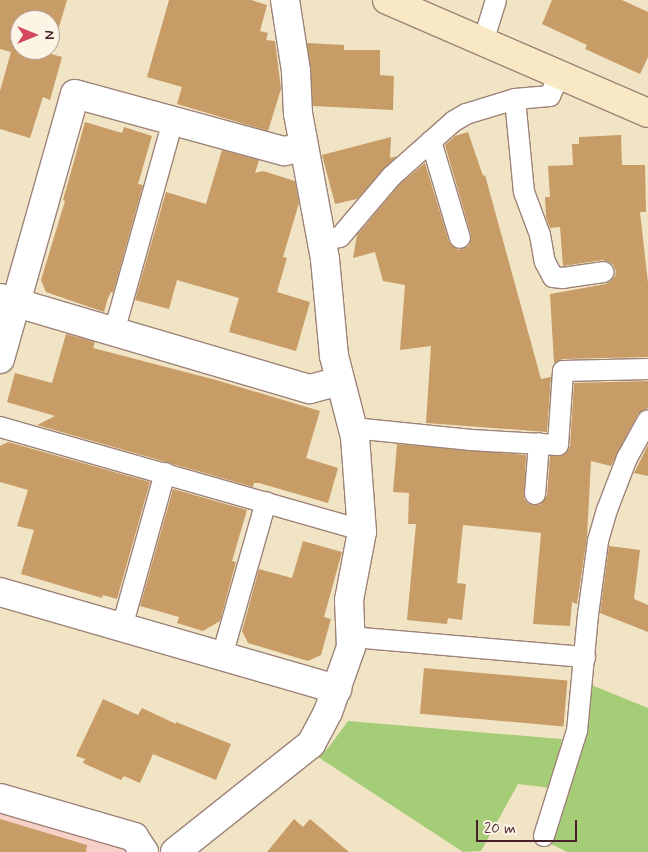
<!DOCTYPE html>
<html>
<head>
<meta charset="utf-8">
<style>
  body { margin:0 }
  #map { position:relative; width:648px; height:852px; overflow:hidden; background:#f0e4c5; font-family:Mynerve,sans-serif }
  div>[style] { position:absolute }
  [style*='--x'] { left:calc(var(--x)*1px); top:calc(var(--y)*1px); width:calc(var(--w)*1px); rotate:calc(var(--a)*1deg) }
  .built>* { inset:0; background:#f7d1c8 }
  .green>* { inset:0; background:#a5cd78 }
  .building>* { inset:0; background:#c79c67; transform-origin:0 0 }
  .roads { filter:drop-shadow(1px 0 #9d8278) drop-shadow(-1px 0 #9d8278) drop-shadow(0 1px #9d8278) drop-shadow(0 -1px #9d8278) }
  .lane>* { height:20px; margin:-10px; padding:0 10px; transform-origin:10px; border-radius:10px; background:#fff }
  .street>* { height:28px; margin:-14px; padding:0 14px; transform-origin:14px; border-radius:14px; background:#fff }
  .secondary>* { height:28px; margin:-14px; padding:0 14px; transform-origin:14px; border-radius:14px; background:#f8e8c3 }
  span { translate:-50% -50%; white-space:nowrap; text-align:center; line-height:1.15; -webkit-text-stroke:4.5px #fcf5e5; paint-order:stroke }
  .north { position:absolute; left:10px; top:10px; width:50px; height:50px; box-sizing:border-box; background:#fcf5e5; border:1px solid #b59f9b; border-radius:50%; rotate:90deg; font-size:14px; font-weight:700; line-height:20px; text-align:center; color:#4a1f2b }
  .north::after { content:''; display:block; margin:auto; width:18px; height:22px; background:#d1495b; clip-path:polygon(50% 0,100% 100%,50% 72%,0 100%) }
  .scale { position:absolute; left:476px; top:820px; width:101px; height:22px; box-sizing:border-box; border:2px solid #4a1f2b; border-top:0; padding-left:6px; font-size:15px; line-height:18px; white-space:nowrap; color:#4a1f2b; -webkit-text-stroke:4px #fcf5e5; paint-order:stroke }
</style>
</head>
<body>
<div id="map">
  <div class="built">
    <div style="clip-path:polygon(0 814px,125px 850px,126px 852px,0 852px)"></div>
  </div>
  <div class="green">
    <div style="clip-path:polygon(589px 684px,648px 708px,648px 852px,567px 852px,549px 843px,587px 733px)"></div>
    <div style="clip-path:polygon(348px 721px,562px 739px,550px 788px,518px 784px,481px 851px,463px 852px,318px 757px,329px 747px)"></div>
  </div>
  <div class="building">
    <div style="clip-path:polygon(evenodd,0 0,67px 0,51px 54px,62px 57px,50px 100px,43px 97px,30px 138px,0 129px,0 91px,11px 52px,0 49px,0 0,20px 20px,50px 20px,50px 50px,20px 50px,20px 20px)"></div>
    <div style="clip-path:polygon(169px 0,251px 0,267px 5px,260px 31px,268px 33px,266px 40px,275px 41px,281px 89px,268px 131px,177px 104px,182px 87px,147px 77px)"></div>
    <div style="clip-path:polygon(552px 0,622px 0,648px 12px,648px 57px,640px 74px,585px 49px,587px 45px,542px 24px)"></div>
    <div style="clip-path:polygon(307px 43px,344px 45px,344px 50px,380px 50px,380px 75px,394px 76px,393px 110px,313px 106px)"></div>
    <div style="clip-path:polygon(85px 122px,122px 133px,124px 127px,152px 136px,138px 184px,143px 185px,113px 293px,111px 292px,108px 298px,104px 312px,46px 292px,41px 280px,65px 201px,63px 200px)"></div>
    <div style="clip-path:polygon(468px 132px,483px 176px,485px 175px,541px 379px,551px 377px,547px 432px,426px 423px,431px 346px,400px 350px,405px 285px,383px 281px,375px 252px,353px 258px,357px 235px,400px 184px,425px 163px,449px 242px,458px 250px,469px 246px,471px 235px,445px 145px,455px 136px)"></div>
    <div style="clip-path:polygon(621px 135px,622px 165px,645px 165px,646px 212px,640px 212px,648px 283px,648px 357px,563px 359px,554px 363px,550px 294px,606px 284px,615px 277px,616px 271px,613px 264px,603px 260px,563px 266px,560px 227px,550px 228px,546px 217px,545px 197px,550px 197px,548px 166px,573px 165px,572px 144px,579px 144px,579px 137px)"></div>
    <div style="clip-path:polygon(391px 137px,390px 158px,397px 156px,357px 199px,335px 204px,322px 155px)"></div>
    <div style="clip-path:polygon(222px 150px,259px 160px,255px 173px,263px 171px,295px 181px,299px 203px,283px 257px,287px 258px,277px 292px,310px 302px,296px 351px,229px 332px,239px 298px,177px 280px,169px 309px,135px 300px,166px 192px,206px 204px)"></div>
    <div style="clip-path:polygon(66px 334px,95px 342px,93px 348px,216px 380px,320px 411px,306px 458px,338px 468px,328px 503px,259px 483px,254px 483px,253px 487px,37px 425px,55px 416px,7px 402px,15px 373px,52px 383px)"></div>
    <div style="clip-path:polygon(648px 381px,648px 408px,638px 414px,611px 466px,591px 461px,587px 537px,577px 604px,572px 602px,570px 626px,533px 624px,541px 533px,463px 525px,457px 583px,466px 584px,462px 620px,448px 618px,447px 624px,407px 620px,416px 524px,408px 524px,409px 493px,393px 492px,397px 444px,526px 455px,524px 499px,529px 504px,540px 505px,547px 495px,550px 456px,564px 455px,570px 446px,574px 383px)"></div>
    <div style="clip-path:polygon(8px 442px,150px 482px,117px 599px,103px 595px,102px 598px,21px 574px,34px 530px,17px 526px,28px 490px,0 482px,0 446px)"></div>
    <div style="clip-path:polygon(648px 445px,648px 476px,634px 473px)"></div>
    <div style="clip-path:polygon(173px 489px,247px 510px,232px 561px,236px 562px,220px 621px,203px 631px,177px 623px,179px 617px,140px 606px)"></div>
    <div style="clip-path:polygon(303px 541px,342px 552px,324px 617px,331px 619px,321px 655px,308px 661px,248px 643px,242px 631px,259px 569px,292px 578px)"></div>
    <div style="clip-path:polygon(609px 546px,640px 550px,634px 599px,648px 605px,648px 632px,600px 613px)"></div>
    <div style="left:424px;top:668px;width:144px;height:46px;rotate:5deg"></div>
    <div style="clip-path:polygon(103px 699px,138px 715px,142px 708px,176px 724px,176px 722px,231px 744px,216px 780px,153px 754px,140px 783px,124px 776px,121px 780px,83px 763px,85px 759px,76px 756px)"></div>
    <div style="clip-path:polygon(0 819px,87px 845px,86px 852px,0 852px)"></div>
    <div style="clip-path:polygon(294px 819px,303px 827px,310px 819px,349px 852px,267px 852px)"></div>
  </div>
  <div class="roads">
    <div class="lane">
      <div style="--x:483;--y:42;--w:44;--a:-72.8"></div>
      <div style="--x:515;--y:99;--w:93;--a:84.5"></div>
      <div style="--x:524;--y:192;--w:46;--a:69.6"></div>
      <div style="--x:540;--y:235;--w:27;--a:80"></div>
      <div style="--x:545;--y:262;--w:17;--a:62"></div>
      <div style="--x:553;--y:277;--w:10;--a:6"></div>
      <div style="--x:563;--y:278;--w:41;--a:-8.3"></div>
      <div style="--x:431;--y:141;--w:101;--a:73.4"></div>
      <div style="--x:322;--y:241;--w:18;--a:-13"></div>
      <div style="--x:340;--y:237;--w:80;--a:-49.6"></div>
      <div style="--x:392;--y:176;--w:83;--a:-41.6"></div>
      <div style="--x:454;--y:121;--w:14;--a:-30"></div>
      <div style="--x:466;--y:114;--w:51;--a:-17"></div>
      <div style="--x:515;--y:99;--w:35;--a:-5"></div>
      <div style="--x:550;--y:96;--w:23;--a:-67"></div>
      <div style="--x:114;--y:332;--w:219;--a:-74.4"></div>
      <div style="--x:0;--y:427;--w:376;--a:15.9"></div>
      <div style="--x:353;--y:428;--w:119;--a:5.8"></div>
      <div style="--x:471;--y:440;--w:87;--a:3.3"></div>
      <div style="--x:558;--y:445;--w:74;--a:-86.1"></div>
      <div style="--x:563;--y:371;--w:85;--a:-1.3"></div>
      <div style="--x:535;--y:494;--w:51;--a:-85.5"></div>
      <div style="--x:122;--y:627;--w:160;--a:-74.4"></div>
      <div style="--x:351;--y:637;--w:235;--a:4.9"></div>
      <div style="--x:222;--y:656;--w:160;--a:-74.1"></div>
      <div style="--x:544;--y:836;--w:110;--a:-72.6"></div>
      <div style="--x:577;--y:731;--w:117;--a:-84.6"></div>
      <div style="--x:588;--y:615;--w:75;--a:-82.3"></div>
      <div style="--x:598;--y:541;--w:32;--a:-74"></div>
      <div style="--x:607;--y:510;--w:56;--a:-69"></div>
      <div style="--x:627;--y:458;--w:43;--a:-61.1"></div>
    </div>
    <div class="street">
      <div style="--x:0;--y:298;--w:323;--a:16.4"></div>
      <div style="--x:310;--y:389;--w:31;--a:-15"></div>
      <div style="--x:0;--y:359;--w:275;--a:-74.2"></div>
      <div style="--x:75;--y:94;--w:217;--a:15.3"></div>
      <div style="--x:284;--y:151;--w:20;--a:-11"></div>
      <div style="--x:0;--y:592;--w:351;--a:16.1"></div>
      <div style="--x:0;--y:798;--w:140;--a:16.2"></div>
      <div style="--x:134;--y:837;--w:18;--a:56"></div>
      <div style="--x:175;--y:852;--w:174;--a:-38.5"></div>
      <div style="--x:311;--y:744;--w:36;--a:-62"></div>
      <div style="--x:328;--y:712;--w:69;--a:-70.5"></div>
      <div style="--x:351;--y:647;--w:47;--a:-92.4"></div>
      <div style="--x:349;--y:600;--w:69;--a:-79.2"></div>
      <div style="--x:362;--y:532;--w:95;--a:-94.2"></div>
      <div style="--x:355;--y:437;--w:84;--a:-104.5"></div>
      <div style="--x:334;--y:356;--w:97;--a:-95.3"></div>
      <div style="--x:325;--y:259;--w:147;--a:-100.5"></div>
      <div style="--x:298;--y:114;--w:43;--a:-92.7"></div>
      <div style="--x:296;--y:71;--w:72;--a:-98.8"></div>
    </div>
    <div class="secondary">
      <div style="--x:387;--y:0;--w:284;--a:23.4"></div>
    </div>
  </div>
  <div class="north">N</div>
  <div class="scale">20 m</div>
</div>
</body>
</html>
